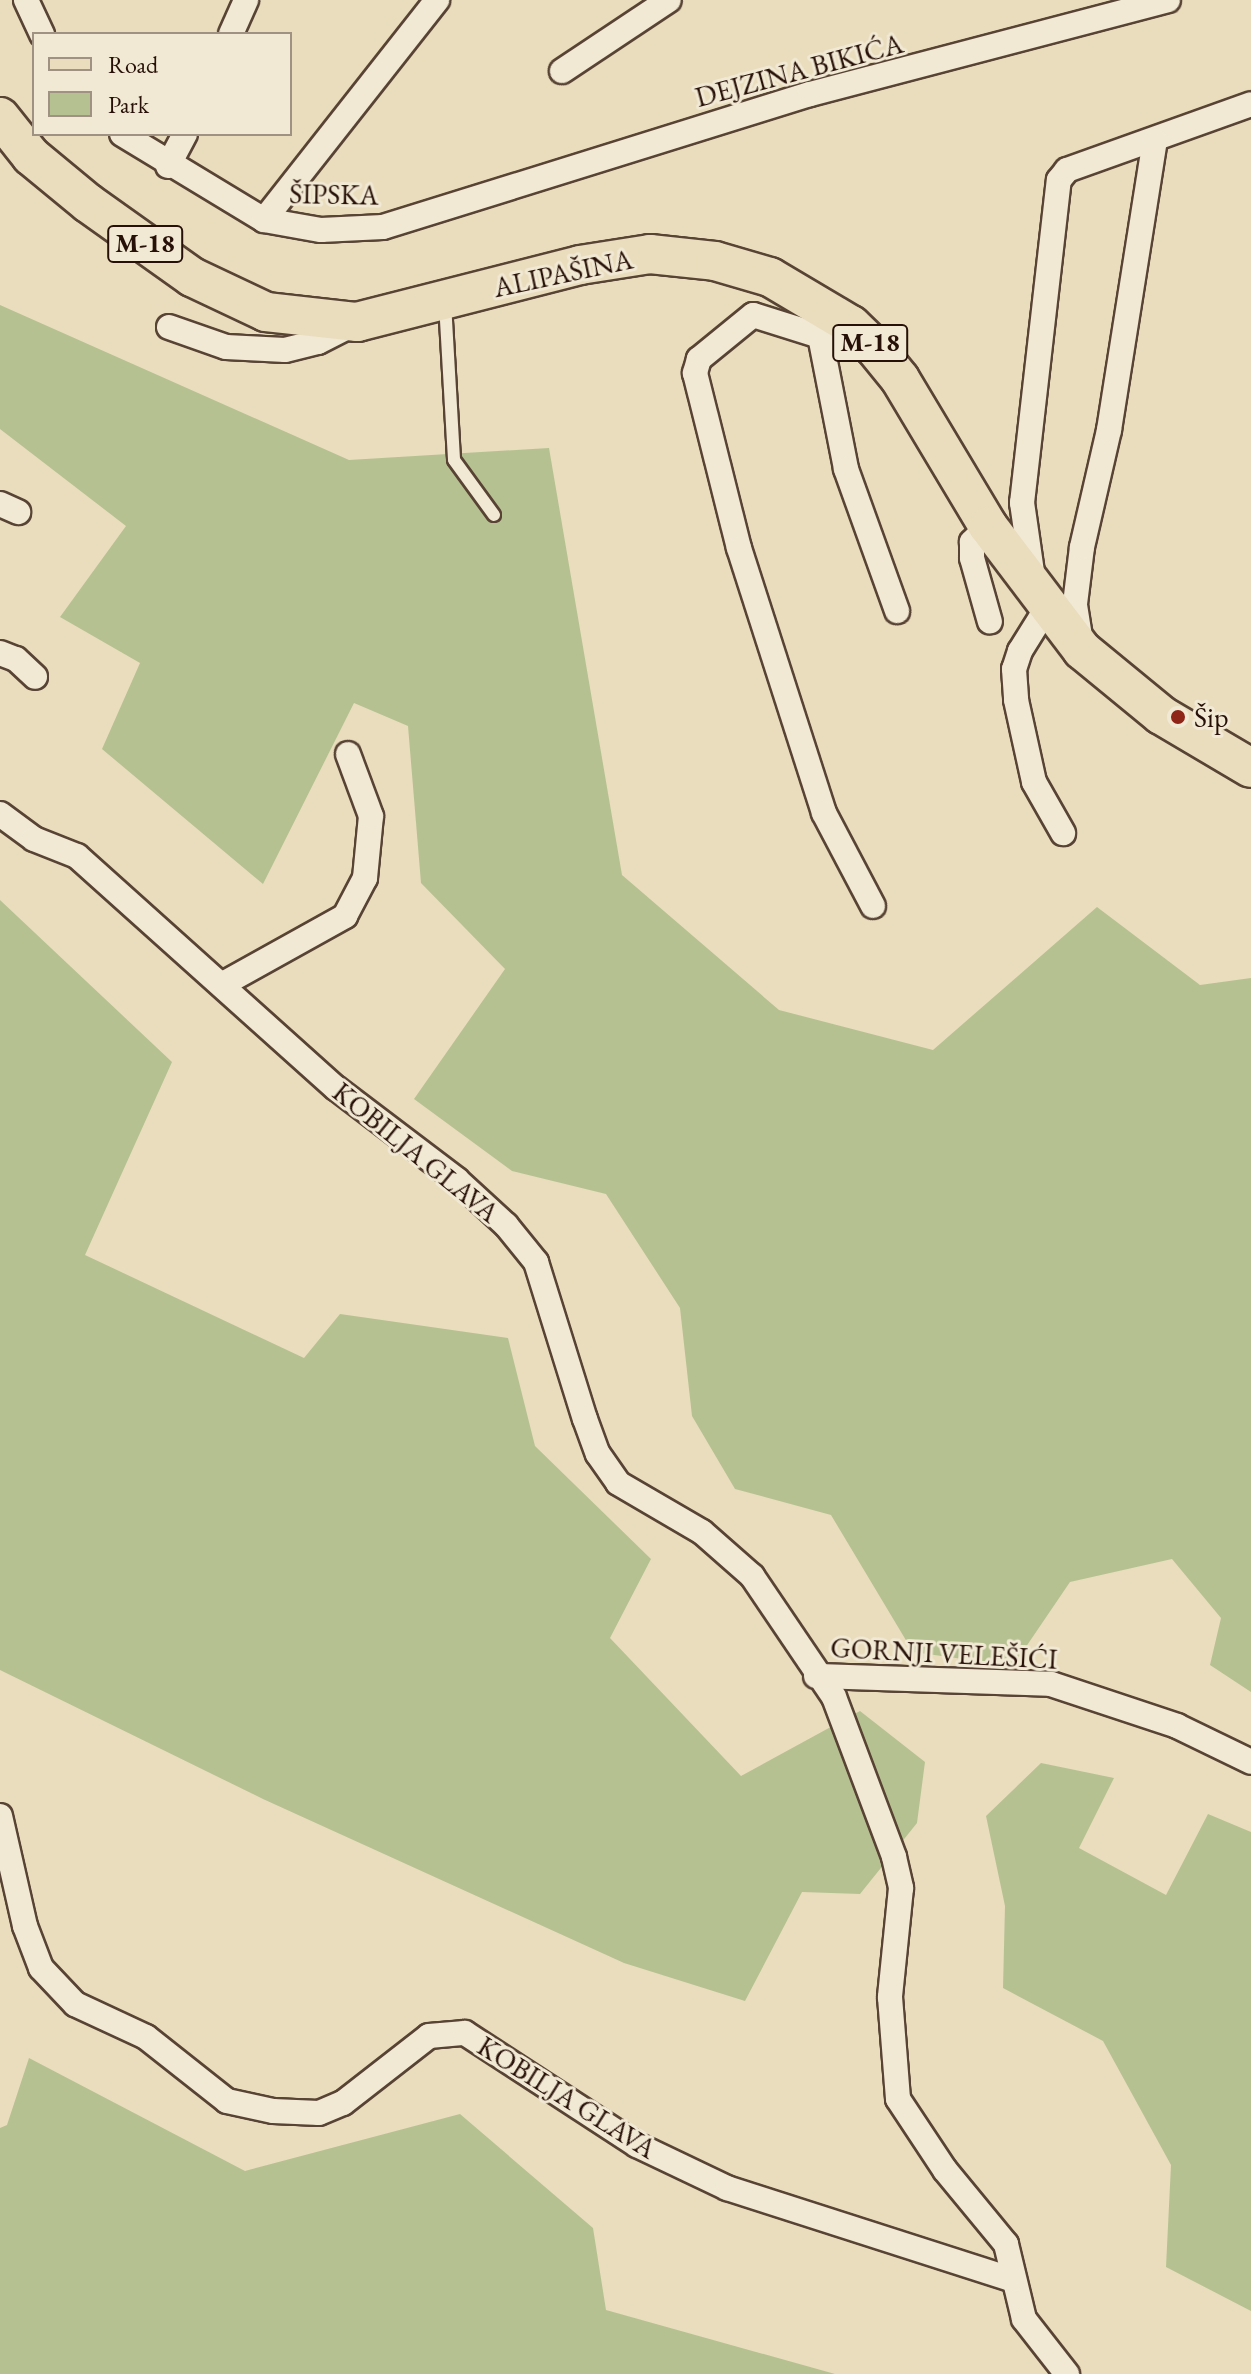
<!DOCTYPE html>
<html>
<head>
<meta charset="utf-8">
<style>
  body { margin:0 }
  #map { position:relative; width:1251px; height:2374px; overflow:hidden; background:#e9ddbd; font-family:"EB Garamond",serif }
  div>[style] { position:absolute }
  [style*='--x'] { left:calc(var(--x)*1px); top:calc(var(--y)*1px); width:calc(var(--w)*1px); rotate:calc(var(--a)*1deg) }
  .green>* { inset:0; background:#b6c191 }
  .roads { filter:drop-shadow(2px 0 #584334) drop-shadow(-2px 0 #584334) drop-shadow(0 2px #584334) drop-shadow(0 -2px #584334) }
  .service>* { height:12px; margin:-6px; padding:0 6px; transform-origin:6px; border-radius:6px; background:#f1e9d4 }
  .minor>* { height:24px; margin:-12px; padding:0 12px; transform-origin:12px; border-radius:12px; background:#f1e9d4 }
  .primary>* { height:38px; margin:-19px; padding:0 19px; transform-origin:19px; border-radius:19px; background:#e9ddbd }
  .dots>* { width:22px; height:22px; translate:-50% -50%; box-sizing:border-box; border:4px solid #f1e9d4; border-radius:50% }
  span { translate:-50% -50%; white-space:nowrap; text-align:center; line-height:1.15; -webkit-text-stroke:6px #f1e9d4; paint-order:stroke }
  .shield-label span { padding:2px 6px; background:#f1e9d4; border:2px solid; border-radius:6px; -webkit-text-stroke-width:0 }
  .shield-label { font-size:26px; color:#271007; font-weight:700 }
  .street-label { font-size:28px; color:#271007 }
  .poi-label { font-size:28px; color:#271007 }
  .left { translate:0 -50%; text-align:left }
  .legend { position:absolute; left:32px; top:32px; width:260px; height:104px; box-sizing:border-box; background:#f1e9d4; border:2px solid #a09282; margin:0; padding:10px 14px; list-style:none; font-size:24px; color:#271007 }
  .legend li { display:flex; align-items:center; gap:16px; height:40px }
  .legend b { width:40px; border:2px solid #a09282 }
</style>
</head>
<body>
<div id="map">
  <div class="green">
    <div style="clip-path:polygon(0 305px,349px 460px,549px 448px,622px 875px,779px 1010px,933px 1050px,1097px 907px,1200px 985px,1251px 978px,1251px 1692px,1210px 1665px,1221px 1618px,1172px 1559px,1070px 1582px,1013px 1666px,913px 1652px,831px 1515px,735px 1489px,692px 1416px,680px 1308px,606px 1194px,512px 1171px,414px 1099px,505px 969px,421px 883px,408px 726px,354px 703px,263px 884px,102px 749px,140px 663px,60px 617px,126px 526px,0 429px)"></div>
    <div style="clip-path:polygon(0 900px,172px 1062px,85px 1255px,304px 1358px,340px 1314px,508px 1338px,535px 1446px,651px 1559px,610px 1638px,741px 1776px,860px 1711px,925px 1762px,917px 1823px,860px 1894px,802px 1892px,745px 2001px,624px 1963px,263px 1799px,0 1670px)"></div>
    <div style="clip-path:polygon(1041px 1763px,1114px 1778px,1079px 1848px,1166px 1895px,1208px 1814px,1251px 1832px,1251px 2311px,1166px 2267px,1171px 2165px,1103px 2041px,1003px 1988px,1005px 1906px,986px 1816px)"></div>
    <div style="clip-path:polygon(29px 2058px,245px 2171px,460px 2114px,593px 2228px,606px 2310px,835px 2374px,0 2374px,0 2128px,7px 2125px)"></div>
  </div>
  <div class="roads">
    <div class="service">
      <div style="--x:445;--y:303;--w:157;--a:86.7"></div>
      <div style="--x:454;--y:460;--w:68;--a:54"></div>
    </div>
    <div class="minor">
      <div style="--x:26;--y:0;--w:38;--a:65"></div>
      <div style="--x:231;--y:34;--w:37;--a:-66"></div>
      <div style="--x:562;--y:71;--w:128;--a:-33.6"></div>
      <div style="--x:122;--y:134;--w:166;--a:31.2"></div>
      <div style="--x:264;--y:220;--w:58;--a:10"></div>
      <div style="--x:321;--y:230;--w:62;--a:-2.8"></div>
      <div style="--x:383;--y:227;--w:447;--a:-17.3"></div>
      <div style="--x:810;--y:94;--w:370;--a:-14.7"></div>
      <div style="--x:168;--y:166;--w:36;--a:-62"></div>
      <div style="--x:264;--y:220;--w:280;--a:-51.8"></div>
      <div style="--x:851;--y:325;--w:33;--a:160"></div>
      <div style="--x:820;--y:336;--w:70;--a:-162.6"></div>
      <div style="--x:753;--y:315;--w:70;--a:140.8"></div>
      <div style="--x:699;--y:359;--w:15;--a:106"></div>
      <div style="--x:695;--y:373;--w:180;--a:75.9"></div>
      <div style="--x:739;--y:548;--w:278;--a:72.2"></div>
      <div style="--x:824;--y:813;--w:105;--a:62.2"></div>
      <div style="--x:169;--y:327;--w:60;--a:19.3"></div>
      <div style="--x:226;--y:347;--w:59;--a:2.9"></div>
      <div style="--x:285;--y:350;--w:34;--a:-14"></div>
      <div style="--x:318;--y:342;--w:44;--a:-27.1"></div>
      <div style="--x:820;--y:336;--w:136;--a:78.9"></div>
      <div style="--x:846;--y:469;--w:151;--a:70.2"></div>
      <div style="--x:0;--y:504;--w:20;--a:24"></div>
      <div style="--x:988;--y:526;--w:23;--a:135"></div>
      <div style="--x:972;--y:542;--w:16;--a:90"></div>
      <div style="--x:972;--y:558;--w:66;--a:74.3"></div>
      <div style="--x:1033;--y:579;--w:77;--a:-98.2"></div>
      <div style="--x:1022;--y:503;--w:325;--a:-83.5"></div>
      <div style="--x:1059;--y:180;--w:13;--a:-51"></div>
      <div style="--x:1067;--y:170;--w:195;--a:-19.7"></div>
      <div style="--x:1048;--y:606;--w:53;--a:121.9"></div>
      <div style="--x:1020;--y:651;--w:19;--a:108"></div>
      <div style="--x:1014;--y:669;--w:31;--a:86"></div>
      <div style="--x:1016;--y:700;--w:84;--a:77.6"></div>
      <div style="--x:1034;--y:782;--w:59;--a:60.4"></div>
      <div style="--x:1081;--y:643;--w:39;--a:-99"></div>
      <div style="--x:1075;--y:604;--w:57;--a:-83"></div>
      <div style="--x:1082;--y:547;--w:120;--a:-77"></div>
      <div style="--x:1109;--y:430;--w:293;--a:-81"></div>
      <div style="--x:0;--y:653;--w:17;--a:21"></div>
      <div style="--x:16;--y:659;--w:26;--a:43"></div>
      <div style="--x:0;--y:814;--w:42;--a:36.3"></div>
      <div style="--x:34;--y:839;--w:46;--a:21.6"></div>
      <div style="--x:77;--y:856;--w:348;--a:41.9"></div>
      <div style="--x:336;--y:1088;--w:152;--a:37.2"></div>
      <div style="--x:457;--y:1180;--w:67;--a:42.6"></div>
      <div style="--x:506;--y:1225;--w:48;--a:51"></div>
      <div style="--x:536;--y:1262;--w:164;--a:72.7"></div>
      <div style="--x:585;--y:1419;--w:37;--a:70"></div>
      <div style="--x:598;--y:1454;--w:35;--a:55"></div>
      <div style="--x:618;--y:1483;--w:97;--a:30.3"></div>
      <div style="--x:702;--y:1532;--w:67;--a:41.3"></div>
      <div style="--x:752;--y:1576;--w:146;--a:55.9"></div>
      <div style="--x:834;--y:1697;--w:171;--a:69.4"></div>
      <div style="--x:894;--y:1857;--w:32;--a:77"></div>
      <div style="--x:901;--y:1888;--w:110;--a:95.8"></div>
      <div style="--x:890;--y:1997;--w:102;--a:85.5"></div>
      <div style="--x:898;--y:2099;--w:85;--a:56.5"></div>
      <div style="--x:945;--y:2170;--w:96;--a:50.5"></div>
      <div style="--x:1006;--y:2244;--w:77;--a:76.5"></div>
      <div style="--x:1024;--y:2319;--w:70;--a:52"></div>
      <div style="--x:223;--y:984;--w:140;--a:-29.1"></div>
      <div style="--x:345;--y:916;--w:43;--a:-62.2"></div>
      <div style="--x:365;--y:878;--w:62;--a:-84.5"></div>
      <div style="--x:371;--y:816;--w:66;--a:-110.4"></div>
      <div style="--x:816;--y:1676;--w:235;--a:1.9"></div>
      <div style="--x:1051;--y:1684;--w:133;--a:18.4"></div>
      <div style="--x:1177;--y:1726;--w:82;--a:25.9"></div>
      <div style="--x:0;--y:1816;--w:113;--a:77.2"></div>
      <div style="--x:25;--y:1926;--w:45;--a:69.1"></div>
      <div style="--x:41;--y:1968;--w:50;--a:46.6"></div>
      <div style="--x:75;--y:2004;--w:78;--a:24.9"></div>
      <div style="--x:146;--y:2037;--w:103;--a:38.3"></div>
      <div style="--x:227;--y:2101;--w:47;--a:12.3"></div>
      <div style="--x:273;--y:2111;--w:46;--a:2.5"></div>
      <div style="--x:319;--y:2113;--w:26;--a:-23"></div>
      <div style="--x:343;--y:2103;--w:109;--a:-37.9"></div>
      <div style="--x:429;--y:2036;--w:36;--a:-5"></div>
      <div style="--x:465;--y:2033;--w:205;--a:33.1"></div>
      <div style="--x:637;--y:2145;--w:100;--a:25.5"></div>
      <div style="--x:727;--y:2188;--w:300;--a:17.8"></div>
    </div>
    <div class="primary">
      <div style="--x:0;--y:117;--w:50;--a:51.5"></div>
      <div style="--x:31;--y:156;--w:74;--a:39.5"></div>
      <div style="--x:88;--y:203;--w:128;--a:35.4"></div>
      <div style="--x:192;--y:277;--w:82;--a:25.3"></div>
      <div style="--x:266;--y:312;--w:92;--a:6.3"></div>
      <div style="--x:357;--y:322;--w:230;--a:-14.3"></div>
      <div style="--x:580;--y:265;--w:71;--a:-8.9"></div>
      <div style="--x:650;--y:254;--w:65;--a:6.1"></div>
      <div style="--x:715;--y:261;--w:57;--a:16.2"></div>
      <div style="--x:770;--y:277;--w:94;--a:30.7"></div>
      <div style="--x:851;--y:325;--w:32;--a:44"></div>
      <div style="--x:874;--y:347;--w:41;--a:50.9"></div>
      <div style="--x:900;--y:379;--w:171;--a:59.1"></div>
      <div style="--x:988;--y:526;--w:156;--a:52.8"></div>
      <div style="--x:1082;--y:650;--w:102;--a:39.4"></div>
      <div style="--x:1161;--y:715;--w:104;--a:30.5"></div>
    </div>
  </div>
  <div class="dots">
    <div style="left:1178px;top:717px;background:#8f2418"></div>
  </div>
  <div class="shield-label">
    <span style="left:145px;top:244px">M-18</span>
    <span style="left:870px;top:343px">M-18</span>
  </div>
  <div class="street-label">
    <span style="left:799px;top:70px;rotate:-15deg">DEJZINA BIKIĆA</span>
    <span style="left:334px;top:194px;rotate:1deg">ŠIPSKA</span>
    <span style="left:563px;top:273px;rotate:-12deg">ALIPAŠINA</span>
    <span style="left:416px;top:1152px;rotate:39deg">KOBILJA GLAVA</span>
    <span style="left:944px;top:1653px;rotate:3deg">GORNJI VELEŠIĆI</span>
    <span style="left:567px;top:2097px;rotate:32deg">KOBILJA GLAVA</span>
  </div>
  <div class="poi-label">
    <span class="left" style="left:1194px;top:717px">Šip</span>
  </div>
  <ul class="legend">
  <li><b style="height:10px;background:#e9ddbd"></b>Road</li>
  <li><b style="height:22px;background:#b6c191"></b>Park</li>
  </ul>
</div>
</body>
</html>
